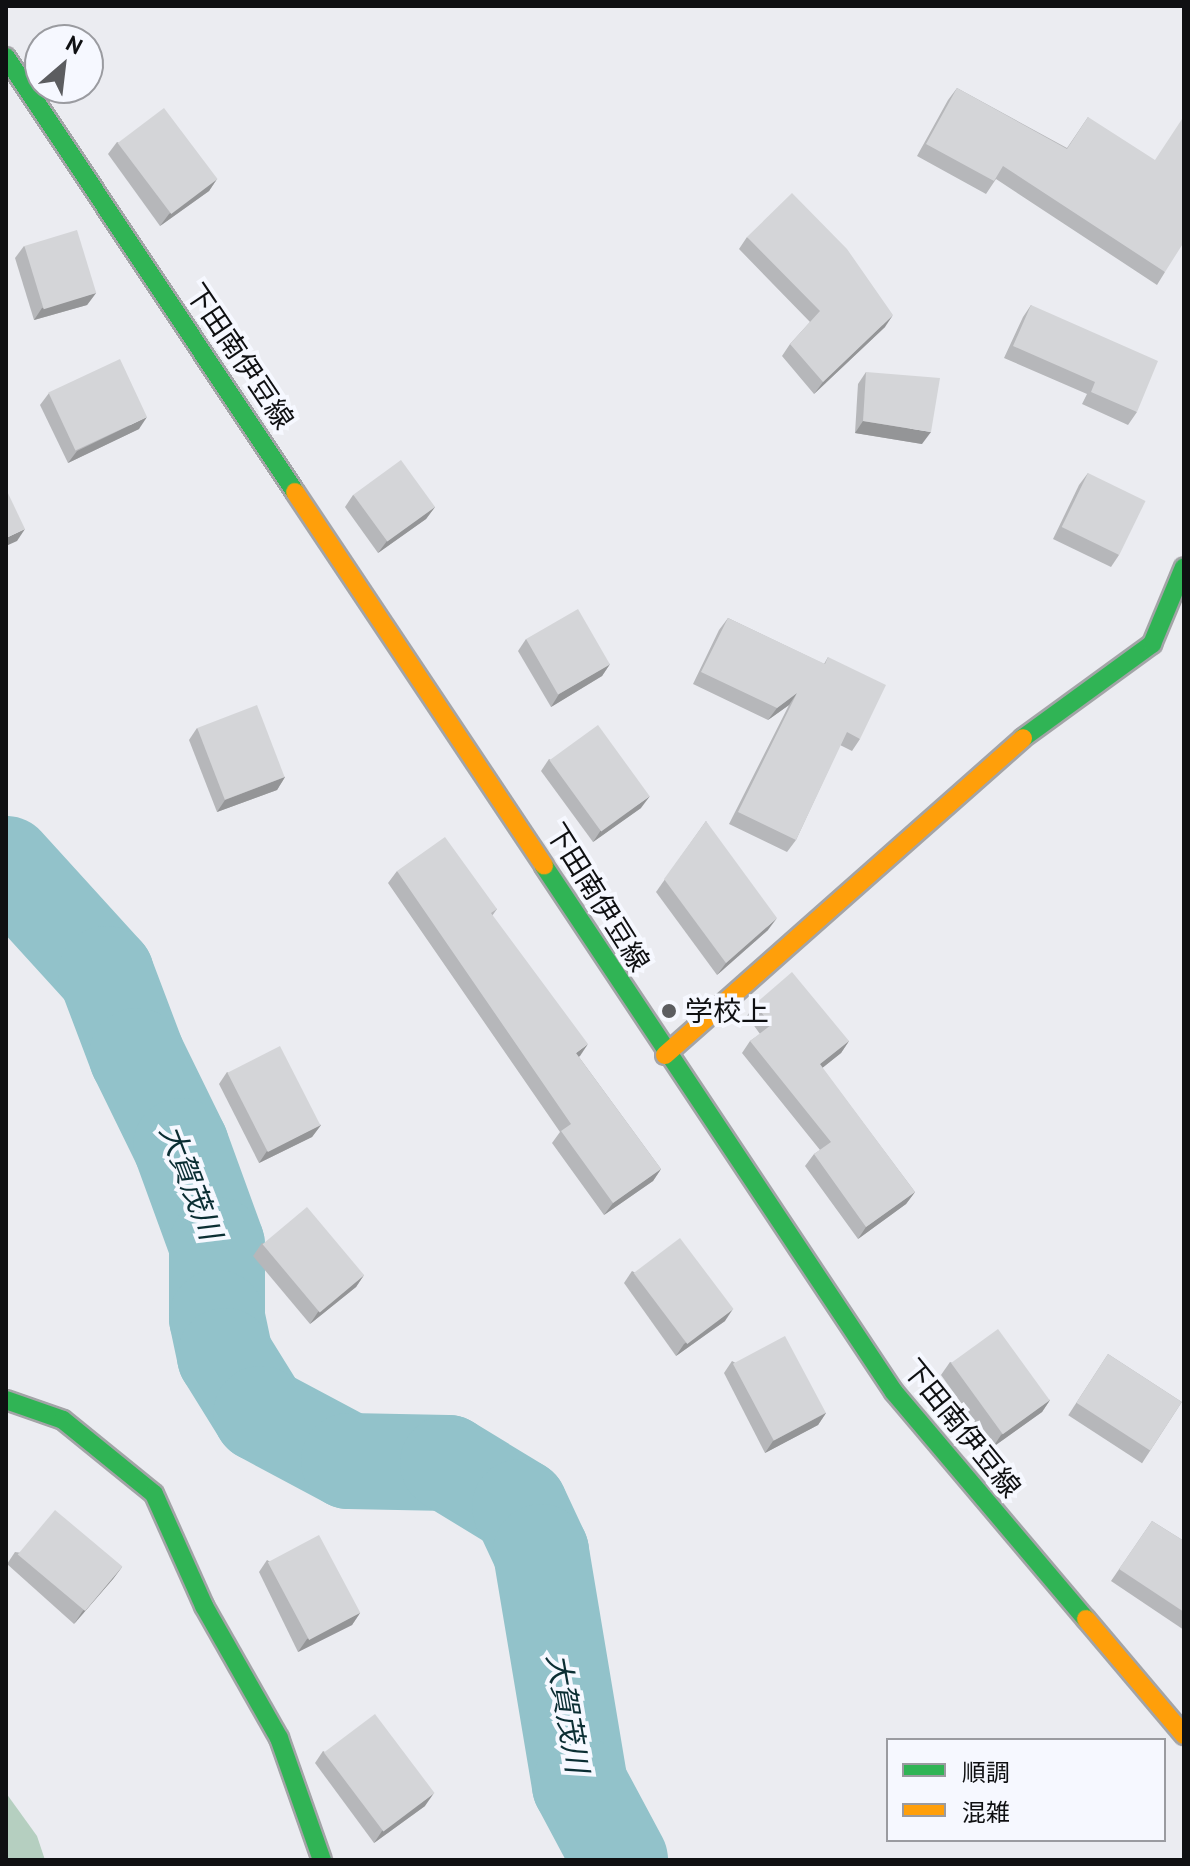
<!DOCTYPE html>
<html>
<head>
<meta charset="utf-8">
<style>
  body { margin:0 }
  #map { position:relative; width:1190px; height:1866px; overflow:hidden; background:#ebecf1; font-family:"PT Sans","Noto Sans JP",sans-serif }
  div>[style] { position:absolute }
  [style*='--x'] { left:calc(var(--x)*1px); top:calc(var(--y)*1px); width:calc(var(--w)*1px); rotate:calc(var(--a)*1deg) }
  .forest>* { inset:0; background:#b5cfc0 }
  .river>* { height:96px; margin:-48px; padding:0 48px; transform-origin:48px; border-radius:48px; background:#92c2ca }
  .roads { filter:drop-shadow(2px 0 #a3a4a7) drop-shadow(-2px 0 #a3a4a7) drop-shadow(0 2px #a3a4a7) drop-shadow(0 -2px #a3a4a7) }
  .fast>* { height:18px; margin:-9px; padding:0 9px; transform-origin:9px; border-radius:9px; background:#30b455 }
  .slow>* { height:18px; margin:-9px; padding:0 9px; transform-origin:9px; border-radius:9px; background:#ff9f0a }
  .wall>* { inset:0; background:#b6b7ba; transform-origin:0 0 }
  .shaded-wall>* { inset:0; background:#949597 }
  .building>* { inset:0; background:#d4d5d8; transform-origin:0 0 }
  .dots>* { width:22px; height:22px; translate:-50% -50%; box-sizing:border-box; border:4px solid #f6f8ff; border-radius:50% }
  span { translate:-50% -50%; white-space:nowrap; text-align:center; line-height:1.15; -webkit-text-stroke:8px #f6f8ff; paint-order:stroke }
  .street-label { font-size:28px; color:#0f1012 }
  .poi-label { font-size:28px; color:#0f1012 }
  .left { translate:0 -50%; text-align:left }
  .water-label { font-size:30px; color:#0b2e33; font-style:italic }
  .frame { position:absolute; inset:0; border:8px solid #0f1012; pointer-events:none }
  .legend { position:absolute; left:886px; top:1738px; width:280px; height:104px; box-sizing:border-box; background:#f6f8ff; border:2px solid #9a9ba0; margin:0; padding:10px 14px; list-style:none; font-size:24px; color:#0f1012 }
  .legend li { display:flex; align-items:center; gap:16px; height:40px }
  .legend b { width:40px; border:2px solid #9a9ba0 }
  .north { position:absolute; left:24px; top:24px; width:80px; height:80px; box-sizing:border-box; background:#f6f8ff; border:2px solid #9a9ba0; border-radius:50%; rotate:28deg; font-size:22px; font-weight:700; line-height:32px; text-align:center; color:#0f1012 }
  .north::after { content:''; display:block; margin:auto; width:28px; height:36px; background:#5c5d60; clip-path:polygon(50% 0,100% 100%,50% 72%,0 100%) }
</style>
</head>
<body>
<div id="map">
  <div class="forest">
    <div style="clip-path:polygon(6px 1793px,37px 1836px,45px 1860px,6px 1860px)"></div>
  </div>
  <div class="river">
    <div style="--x:6;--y:864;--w:149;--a:47.7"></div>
    <div style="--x:106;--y:974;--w:88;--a:69.3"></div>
    <div style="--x:137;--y:1056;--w:100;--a:63.9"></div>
    <div style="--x:181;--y:1146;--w:105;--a:70"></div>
    <div style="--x:217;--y:1245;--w:73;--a:90"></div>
    <div style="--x:217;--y:1318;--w:39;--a:78"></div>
    <div style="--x:225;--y:1356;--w:68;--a:58.2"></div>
    <div style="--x:261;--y:1414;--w:100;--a:28.1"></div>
    <div style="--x:349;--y:1461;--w:99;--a:1.2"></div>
    <div style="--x:448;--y:1463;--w:84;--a:31.4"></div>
    <div style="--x:520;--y:1507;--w:50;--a:65"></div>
    <div style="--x:541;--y:1552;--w:236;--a:80.5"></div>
    <div style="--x:580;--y:1785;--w:85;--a:61.9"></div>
  </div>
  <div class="roads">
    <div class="fast">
      <div style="--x:6;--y:57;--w:522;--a:56.4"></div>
      <div style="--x:1023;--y:738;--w:160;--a:-36.1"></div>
      <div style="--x:1152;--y:644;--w:83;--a:-67.4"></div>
      <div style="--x:544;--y:866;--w:632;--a:56.36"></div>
      <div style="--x:894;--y:1392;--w:297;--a:49.8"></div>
      <div style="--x:6;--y:1400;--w:60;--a:19.3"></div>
      <div style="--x:63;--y:1420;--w:117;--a:39.1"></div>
      <div style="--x:154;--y:1494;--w:123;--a:65.9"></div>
      <div style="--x:204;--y:1606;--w:152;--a:60.4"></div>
      <div style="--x:279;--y:1738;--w:129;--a:70.6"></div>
    </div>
    <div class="slow">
      <div style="--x:295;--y:492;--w:449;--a:56.3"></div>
      <div style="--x:665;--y:1055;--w:478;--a:-41.5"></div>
      <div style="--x:1086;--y:1619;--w:152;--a:49.8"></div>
    </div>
  </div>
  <div class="wall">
    <div style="clip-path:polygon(957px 88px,1067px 148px,1088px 117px,1165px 272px,1157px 285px,996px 179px,986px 194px,917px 156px,948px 100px)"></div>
    <div style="clip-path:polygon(117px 142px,217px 179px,209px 191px,160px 226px,108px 154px)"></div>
    <div style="clip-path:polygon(747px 237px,885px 327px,814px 394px,782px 356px,790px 344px,810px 322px,739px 249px)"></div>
    <div style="clip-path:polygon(24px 246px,96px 293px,87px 305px,34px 320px,15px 258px)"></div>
    <div style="clip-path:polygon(1031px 305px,1137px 412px,1128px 425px,1082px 404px,1087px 394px,1004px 358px,1023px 317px)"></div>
    <div style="clip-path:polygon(866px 372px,922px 444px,855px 433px,858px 384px)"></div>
    <div style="clip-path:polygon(49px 393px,139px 429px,68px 463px,40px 405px)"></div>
    <div style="clip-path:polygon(1088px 473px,1119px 555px,1111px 567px,1053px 539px,1079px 485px)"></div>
    <div style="clip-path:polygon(353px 495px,435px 507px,426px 519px,378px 553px,345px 507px)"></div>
    <div style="clip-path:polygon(728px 618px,824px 664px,828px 657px,860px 739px,852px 751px,840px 745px,796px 840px,787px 852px,729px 824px,789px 705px,768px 720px,693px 684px,719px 630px)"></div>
    <div style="clip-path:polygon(526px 639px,610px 664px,602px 676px,551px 707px,518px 651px)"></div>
    <div style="clip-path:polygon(197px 728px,285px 777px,277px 790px,217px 812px,189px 740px)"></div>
    <div style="clip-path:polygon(549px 759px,641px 808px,593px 842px,541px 771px)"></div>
    <div style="clip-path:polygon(706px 821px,768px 930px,717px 975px,656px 892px)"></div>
    <div style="clip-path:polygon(397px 871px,497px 909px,492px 916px,579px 1057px,661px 1169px,653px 1181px,604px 1215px,552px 1143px,560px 1132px,388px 883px)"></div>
    <div style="clip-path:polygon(755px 1004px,849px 1041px,841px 1053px,822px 1068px,915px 1192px,906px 1204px,858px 1239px,805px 1166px,814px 1154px,820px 1150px,742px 1053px,750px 1041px,760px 1034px,747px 1016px)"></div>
    <div style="clip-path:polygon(227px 1072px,321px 1125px,312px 1137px,259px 1163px,219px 1084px)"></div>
    <div style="clip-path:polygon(262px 1243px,364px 1275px,356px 1287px,310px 1324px,253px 1256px)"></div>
    <div style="clip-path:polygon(632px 1271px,725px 1321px,676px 1356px,624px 1283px)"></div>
    <div style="left:1108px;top:1354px;width:88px;height:73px;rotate:33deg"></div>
    <div style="clip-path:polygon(732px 1361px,826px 1413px,818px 1425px,765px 1453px,724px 1373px)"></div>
    <div style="clip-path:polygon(950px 1362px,1050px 1400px,1042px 1412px,993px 1447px,941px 1375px)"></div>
    <div style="clip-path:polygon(1152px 1521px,1184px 1541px,1184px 1630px,1111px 1581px)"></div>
    <div style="clip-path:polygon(15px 1552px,122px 1567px,113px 1579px,74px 1624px,7px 1564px)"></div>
    <div style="clip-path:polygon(267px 1560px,360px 1613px,352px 1625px,298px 1652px,259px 1572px)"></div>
    <div style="clip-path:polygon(323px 1751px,425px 1806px,374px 1843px,315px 1763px)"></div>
  </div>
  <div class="shaded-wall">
    <div style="clip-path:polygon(217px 179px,209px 191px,160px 226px,169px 214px)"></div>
    <div style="clip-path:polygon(96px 293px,87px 305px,34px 320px,42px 308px)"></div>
    <div style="clip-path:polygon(893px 315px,885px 327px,814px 394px,823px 382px)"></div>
    <div style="clip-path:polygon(147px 417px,139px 429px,68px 463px,77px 451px)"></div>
    <div style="clip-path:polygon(863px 421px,931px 432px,922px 444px,855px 433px)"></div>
    <div style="clip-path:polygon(435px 507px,426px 519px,378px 553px,387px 541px)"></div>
    <div style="clip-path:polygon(25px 529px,17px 541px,6px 546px,6px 538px)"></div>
    <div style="clip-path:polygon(610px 664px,602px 676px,551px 707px,559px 694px)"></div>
    <div style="clip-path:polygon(797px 693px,789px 705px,768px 720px,777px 708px)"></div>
    <div style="clip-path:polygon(285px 777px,277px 790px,217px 812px,225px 800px)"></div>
    <div style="clip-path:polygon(650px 796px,641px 808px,593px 842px,601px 830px)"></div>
    <div style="clip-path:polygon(777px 918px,768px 930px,717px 975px,726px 963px)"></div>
    <div style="clip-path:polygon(849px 1041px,841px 1053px,811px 1077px,820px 1064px)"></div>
    <div style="clip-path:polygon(588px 1044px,580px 1056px,567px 1065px,576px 1053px)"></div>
    <div style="clip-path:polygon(321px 1125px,312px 1137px,259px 1163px,267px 1151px)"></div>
    <div style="clip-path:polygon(661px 1169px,653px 1181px,604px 1215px,613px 1203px)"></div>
    <div style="clip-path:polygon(915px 1192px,906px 1204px,858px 1239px,866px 1227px)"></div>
    <div style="clip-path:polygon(364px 1275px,356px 1287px,310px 1324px,318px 1312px)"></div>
    <div style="clip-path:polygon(733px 1309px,725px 1321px,676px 1356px,684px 1344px)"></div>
    <div style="clip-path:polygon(1050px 1400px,1042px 1412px,993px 1447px,1001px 1435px)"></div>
    <div style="clip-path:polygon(826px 1413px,818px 1425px,765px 1453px,773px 1441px)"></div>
    <div style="clip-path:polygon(122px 1567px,113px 1579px,74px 1624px,82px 1612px)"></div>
    <div style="clip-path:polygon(360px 1613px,352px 1625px,298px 1652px,307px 1639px)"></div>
    <div style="clip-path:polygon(434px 1793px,425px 1806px,374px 1843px,382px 1831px)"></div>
  </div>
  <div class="building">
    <div style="clip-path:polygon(957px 88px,1067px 149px,1088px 117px,1155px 160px,1184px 116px,1184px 242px,1165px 272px,1003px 166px,994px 181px,926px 144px)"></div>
    <div style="left:164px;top:108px;width:89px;height:58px;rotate:53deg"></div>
    <div style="clip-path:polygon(792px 193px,847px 249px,893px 315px,823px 382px,790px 344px,820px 311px,747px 237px)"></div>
    <div style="left:77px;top:230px;width:66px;height:55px;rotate:73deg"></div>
    <div style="clip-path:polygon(1031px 305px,1158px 361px,1137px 412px,1091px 392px,1095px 382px,1013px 346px)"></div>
    <div style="left:120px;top:359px;width:64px;height:79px;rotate:65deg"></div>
    <div style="clip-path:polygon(866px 372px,940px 378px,931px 432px,863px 421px)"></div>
    <div style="left:401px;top:460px;width:58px;height:59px;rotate:54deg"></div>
    <div style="left:1088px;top:473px;width:64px;height:60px;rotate:26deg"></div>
    <div style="clip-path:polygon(6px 489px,25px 529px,6px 538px)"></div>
    <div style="left:578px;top:609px;width:64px;height:60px;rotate:60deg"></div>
    <div style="clip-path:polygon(728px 618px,825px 664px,828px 657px,886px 685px,860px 739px,847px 732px,796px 840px,738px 812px,797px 693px,777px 708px,701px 672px)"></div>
    <div style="left:257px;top:705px;width:77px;height:64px;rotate:69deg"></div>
    <div style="left:598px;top:725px;width:88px;height:60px;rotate:54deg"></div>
    <div style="clip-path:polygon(706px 821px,777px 918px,726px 963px,664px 879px)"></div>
    <div style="clip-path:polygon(445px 837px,497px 909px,491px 913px,588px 1044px,576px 1053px,661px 1169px,613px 1203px,561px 1131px,571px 1124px,397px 871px)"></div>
    <div style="clip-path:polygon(792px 972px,849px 1041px,820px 1064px,915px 1192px,866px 1227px,814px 1154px,831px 1142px,750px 1041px,771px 1025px,755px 1004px)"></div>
    <div style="left:280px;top:1046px;width:89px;height:59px;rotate:63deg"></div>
    <div style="left:307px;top:1207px;width:89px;height:58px;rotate:50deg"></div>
    <div style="left:680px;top:1238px;width:89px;height:58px;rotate:53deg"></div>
    <div style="left:998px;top:1329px;width:88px;height:58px;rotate:54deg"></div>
    <div style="left:785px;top:1336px;width:87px;height:59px;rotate:62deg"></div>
    <div style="left:1108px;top:1354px;width:88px;height:58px;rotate:33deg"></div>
    <div style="left:55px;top:1510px;width:88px;height:58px;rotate:40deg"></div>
    <div style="clip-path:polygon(1152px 1521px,1184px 1541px,1184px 1612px,1119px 1569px)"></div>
    <div style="left:319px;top:1535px;width:88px;height:58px;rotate:62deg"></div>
    <div style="left:375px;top:1714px;width:99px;height:64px;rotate:53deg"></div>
  </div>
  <div class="dots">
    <div style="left:669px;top:1011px;background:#5c5d60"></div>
  </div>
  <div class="street-label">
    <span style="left:240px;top:356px;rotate:56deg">下田南伊豆線</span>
    <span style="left:598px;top:897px;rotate:58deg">下田南伊豆線</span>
    <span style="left:962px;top:1428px;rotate:51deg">下田南伊豆線</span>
  </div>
  <div class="poi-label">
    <span class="left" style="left:685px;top:1011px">学校上</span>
  </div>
  <div class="water-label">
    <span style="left:191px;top:1182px;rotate:69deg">大賀茂川</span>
    <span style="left:568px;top:1713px;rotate:80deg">大賀茂川</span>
  </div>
  <div class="frame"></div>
  <ul class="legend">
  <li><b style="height:10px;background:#30b455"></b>順調</li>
  <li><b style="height:10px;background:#ff9f0a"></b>混雑</li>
  </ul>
  <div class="north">N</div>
</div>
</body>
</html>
